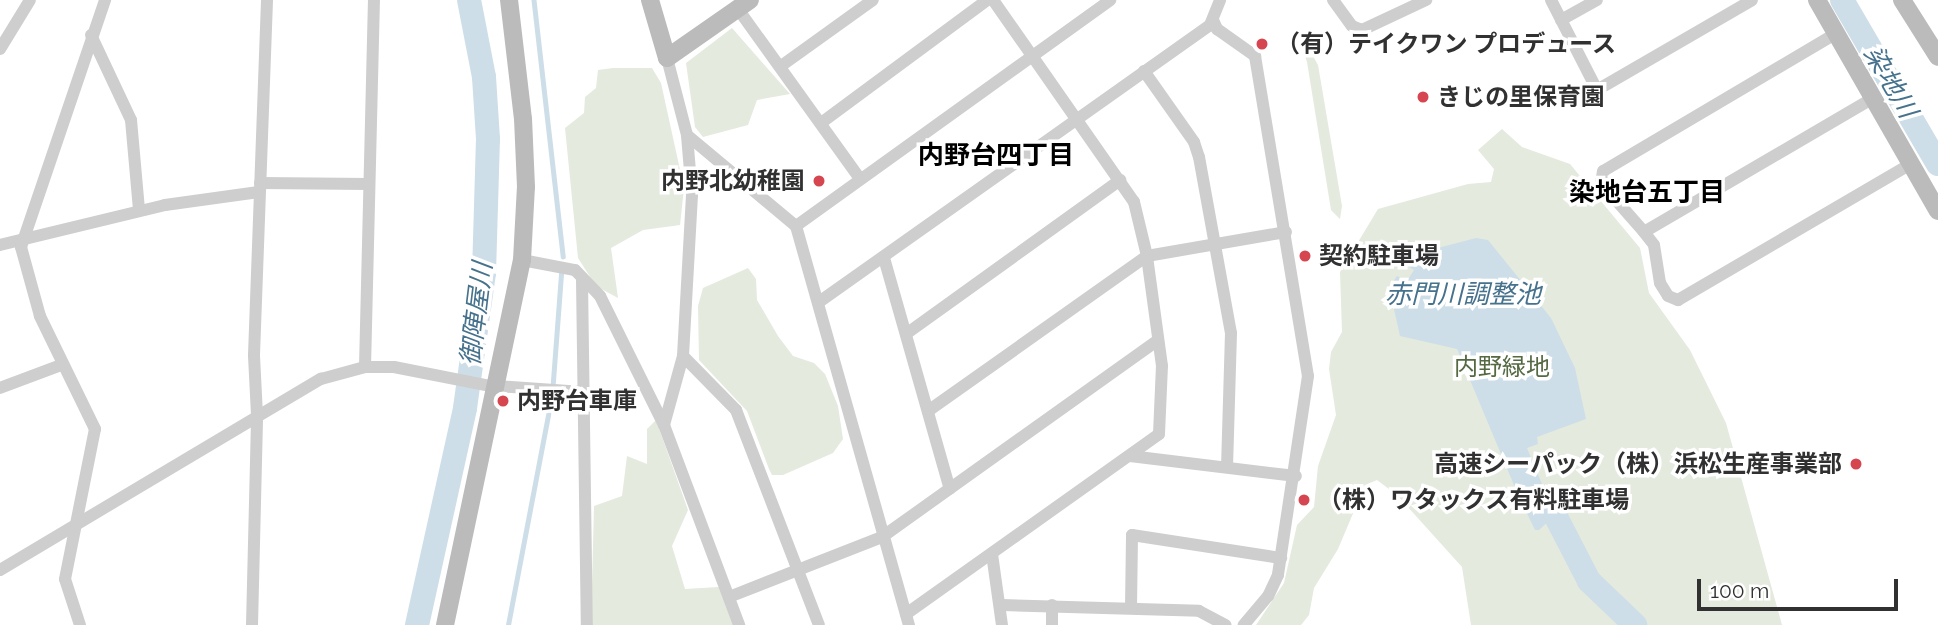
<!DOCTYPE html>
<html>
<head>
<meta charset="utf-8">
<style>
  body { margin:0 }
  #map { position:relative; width:1938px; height:625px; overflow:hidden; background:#fff; font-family:Raleway,"Noto Sans JP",sans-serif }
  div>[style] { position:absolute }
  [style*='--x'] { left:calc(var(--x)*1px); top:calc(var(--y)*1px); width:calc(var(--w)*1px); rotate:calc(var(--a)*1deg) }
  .green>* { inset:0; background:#e4eade }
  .water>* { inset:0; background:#cddee8 }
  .stream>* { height:4.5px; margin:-2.25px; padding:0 2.25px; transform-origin:2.25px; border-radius:2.25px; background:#cddee8 }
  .river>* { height:24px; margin:-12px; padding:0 12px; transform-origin:12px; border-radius:12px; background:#cddee8 }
  .street>* { height:12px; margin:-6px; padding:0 6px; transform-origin:6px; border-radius:6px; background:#cecece }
  .secondary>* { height:18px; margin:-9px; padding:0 9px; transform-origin:9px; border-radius:9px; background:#bbb }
  .dots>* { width:19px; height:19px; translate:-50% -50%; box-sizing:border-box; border:4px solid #fff; border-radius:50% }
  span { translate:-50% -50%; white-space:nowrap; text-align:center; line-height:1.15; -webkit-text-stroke:7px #fff; paint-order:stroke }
  .poi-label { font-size:24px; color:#313131; font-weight:700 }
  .left { translate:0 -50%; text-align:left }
  .right { translate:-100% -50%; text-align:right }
  .park-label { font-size:24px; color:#556a42 }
  .water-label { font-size:26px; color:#46728d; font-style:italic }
  .neighbourhood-label { font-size:26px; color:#000; font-weight:700 }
  .scale { position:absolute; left:1697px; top:579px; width:201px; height:32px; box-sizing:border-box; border:4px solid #313131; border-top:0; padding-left:9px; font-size:21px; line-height:24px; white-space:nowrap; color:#313131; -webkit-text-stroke:5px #fff; paint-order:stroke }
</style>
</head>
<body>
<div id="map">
  <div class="green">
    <div style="clip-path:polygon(732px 28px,790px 94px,757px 100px,748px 125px,703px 137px,695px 127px,686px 63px)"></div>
    <div style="clip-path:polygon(1299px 39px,1304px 40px,1318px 65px,1342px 206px,1340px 219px,1331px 210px,1307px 62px)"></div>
    <div style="clip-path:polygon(613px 68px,652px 68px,661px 83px,684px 188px,680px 225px,643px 230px,611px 248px,618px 298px,596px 286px,578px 258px,565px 128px,584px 113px,585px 97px,596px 88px,598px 70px)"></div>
    <div style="clip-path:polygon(1502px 129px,1522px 147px,1570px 164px,1640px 248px,1649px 293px,1690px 350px,1726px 423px,1782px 625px,1471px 625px,1462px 567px,1397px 495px,1377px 480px,1365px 485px,1338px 549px,1314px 588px,1309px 615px,1301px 625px,1256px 625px,1284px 583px,1297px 525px,1314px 507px,1318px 466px,1336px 415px,1329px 369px,1331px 352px,1342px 332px,1340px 272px,1378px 209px,1468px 184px,1491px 182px,1494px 169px,1478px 150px)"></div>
    <div style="clip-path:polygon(748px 268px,756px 279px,757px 300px,778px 336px,793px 356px,814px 363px,825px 374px,838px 406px,843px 439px,833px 453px,783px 475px,772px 475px,769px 469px,747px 411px,699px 360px,698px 306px,703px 288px)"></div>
    <div style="clip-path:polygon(656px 420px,688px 510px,672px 546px,685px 589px,719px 587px,734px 625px,591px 625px,594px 506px,622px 496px,627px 456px,647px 464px,647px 429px)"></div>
  </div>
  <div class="water">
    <div style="clip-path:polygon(1476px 238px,1488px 240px,1551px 318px,1575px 368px,1586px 419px,1537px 437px,1538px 444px,1527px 448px,1555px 515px,1539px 530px,1535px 530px,1519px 497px,1457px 349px,1400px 336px,1393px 305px,1391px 285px,1397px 276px,1407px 281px,1414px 270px,1406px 265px,1411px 255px)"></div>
  </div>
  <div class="stream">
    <div style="--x:534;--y:0;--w:258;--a:83.5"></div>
    <div style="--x:508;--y:625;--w:235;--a:-79.2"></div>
    <div style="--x:552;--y:394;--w:121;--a:-85.7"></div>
  </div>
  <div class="river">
    <div style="--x:1842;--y:0;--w:190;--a:59.7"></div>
    <div style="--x:1555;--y:515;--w:74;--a:62.7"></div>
    <div style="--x:1589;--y:581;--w:64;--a:43.7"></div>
    <div style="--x:417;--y:625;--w:222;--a:-77.5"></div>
    <div style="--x:465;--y:408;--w:136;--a:-82"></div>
    <div style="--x:484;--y:273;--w:134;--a:-88.3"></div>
    <div style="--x:488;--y:139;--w:62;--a:-93.7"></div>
    <div style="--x:484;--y:77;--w:78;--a:-101"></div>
  </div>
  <div class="street">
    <div style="--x:1333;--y:0;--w:32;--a:54"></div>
    <div style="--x:1352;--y:26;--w:11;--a:22"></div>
    <div style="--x:1362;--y:30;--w:71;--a:-25.1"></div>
    <div style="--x:1551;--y:0;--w:101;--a:62.9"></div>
    <div style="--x:1597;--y:90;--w:179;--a:-30.1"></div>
    <div style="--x:738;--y:9;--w:209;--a:54.3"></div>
    <div style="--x:1561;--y:20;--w:41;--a:-29.1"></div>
    <div style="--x:1214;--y:22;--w:8;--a:67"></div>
    <div style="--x:1217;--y:29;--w:47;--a:35.4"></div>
    <div style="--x:1255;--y:56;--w:324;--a:80.6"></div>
    <div style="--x:1308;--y:376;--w:201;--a:98.6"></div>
    <div style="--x:1278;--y:575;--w:23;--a:115"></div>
    <div style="--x:1268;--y:596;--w:38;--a:130"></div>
    <div style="--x:1835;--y:34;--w:269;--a:149.4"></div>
    <div style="--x:1603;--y:171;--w:12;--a:99"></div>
    <div style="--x:1601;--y:183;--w:65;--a:48.7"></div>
    <div style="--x:1644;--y:232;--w:264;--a:-30.3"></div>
    <div style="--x:91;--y:35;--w:94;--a:64.8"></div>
    <div style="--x:131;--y:120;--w:90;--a:84.9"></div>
    <div style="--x:0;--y:49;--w:57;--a:-58.5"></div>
    <div style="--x:781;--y:66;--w:113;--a:-35.7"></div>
    <div style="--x:1144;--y:71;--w:87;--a:54.8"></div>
    <div style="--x:1194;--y:142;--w:16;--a:72"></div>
    <div style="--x:1199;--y:157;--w:179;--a:79.7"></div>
    <div style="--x:1231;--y:333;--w:134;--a:91.7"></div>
    <div style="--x:821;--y:123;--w:207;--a:-36.5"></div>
    <div style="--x:687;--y:135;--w:142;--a:39.9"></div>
    <div style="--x:796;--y:226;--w:415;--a:74.2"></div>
    <div style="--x:260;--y:183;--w:109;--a:0.5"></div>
    <div style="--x:796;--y:226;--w:387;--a:-35.7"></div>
    <div style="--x:1644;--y:232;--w:16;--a:52"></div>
    <div style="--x:1654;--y:245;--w:38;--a:81"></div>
    <div style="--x:1660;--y:283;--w:15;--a:58"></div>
    <div style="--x:1668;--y:296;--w:11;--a:22"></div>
    <div style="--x:1678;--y:300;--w:270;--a:-30.3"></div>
    <div style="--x:0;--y:245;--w:170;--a:-13.6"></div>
    <div style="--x:165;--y:205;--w:95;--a:-7.9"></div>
    <div style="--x:884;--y:258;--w:240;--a:74.1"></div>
    <div style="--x:522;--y:260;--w:54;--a:10.7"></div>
    <div style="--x:575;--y:270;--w:36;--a:46"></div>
    <div style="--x:600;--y:296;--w:144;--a:63.6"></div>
    <div style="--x:664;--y:425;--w:214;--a:69.4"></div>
    <div style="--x:582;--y:280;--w:345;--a:89.2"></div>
    <div style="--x:819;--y:302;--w:479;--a:-35.3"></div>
    <div style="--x:1210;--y:25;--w:27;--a:-68"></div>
    <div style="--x:906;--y:334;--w:264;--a:-35.7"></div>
    <div style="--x:683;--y:356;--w:76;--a:45.5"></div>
    <div style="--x:736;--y:410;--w:230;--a:68.9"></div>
    <div style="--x:365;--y:367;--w:367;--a:-88.6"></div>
    <div style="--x:497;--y:386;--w:86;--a:4"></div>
    <div style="--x:0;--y:388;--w:65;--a:-20.7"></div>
    <div style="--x:928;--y:411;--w:268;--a:-35.3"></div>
    <div style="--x:1147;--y:256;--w:141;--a:-9.8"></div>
    <div style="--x:664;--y:425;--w:72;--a:-74.6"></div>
    <div style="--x:683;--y:356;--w:161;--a:-86.8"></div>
    <div style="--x:692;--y:195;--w:60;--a:-94.8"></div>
    <div style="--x:687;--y:135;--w:80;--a:-104.6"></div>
    <div style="--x:1130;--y:456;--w:167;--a:6.9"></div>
    <div style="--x:992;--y:554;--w:72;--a:82"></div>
    <div style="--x:0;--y:570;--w:374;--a:-30.8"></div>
    <div style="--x:321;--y:379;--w:46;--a:-15.3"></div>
    <div style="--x:365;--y:367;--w:29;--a:0"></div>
    <div style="--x:394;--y:367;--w:104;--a:11.1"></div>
    <div style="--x:729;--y:597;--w:164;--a:-21.4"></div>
    <div style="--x:882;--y:537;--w:339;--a:-35.5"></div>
    <div style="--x:1002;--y:605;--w:197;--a:1.7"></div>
    <div style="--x:1199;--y:611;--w:30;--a:28"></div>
    <div style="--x:1131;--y:608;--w:73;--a:-89.2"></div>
    <div style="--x:1132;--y:535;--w:151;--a:8.8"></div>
    <div style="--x:906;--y:614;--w:310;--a:-35.4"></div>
    <div style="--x:1159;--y:434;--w:68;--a:-87.5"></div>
    <div style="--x:1162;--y:366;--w:111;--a:-97.8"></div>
    <div style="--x:1147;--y:256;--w:56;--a:-103.5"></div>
    <div style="--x:1134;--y:202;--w:246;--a:-124.9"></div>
    <div style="--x:80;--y:625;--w:48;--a:-108.1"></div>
    <div style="--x:65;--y:579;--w:153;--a:-78.7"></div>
    <div style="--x:95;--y:429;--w:126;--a:-116"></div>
    <div style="--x:40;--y:316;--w:72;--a:-105.4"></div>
    <div style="--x:21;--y:247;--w:261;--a:-71.2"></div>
    <div style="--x:252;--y:625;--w:210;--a:-88.6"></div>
    <div style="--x:257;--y:415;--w:60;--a:-92.9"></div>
    <div style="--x:254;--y:355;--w:355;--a:-87.9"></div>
    <div style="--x:1052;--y:625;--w:20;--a:-90"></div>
  </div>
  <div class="secondary">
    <div style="--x:650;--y:0;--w:60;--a:73.7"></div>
    <div style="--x:667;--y:58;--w:101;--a:-34.9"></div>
    <div style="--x:1817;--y:0;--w:243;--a:60.2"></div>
    <div style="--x:1902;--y:0;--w:67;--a:57.7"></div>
    <div style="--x:445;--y:625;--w:373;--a:-78.1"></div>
    <div style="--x:522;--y:260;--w:73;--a:-86.9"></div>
    <div style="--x:526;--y:187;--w:68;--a:-92.5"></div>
    <div style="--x:523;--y:119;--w:120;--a:-96.7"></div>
  </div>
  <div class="dots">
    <div style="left:1262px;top:44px;background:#d64651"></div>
    <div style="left:1423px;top:97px;background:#d64651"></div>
    <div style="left:819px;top:181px;background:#d64651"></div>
    <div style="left:1305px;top:256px;background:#d64651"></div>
    <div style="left:503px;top:401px;background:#d64651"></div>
    <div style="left:1856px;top:464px;background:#d64651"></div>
    <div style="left:1304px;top:500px;background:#d64651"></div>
  </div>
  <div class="poi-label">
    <span class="left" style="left:1276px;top:44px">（有）テイクワン プロデュース</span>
    <span class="left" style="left:1437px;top:97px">きじの里保育園</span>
    <span class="right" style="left:805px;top:181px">内野北幼稚園</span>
    <span class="left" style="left:1319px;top:256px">契約駐車場</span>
    <span class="left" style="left:517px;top:401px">内野台車庫</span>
    <span class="right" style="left:1842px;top:464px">高速シーパック（株）浜松生産事業部</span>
    <span class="left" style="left:1318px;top:500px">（株）ワタックス有料駐車場</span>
  </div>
  <div class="park-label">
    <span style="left:1502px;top:367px">内野緑地</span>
  </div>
  <div class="water-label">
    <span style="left:1890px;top:82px;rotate:60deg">染地川</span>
    <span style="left:1463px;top:295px">赤門川調整池</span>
    <span style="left:477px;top:314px;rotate:-83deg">御陣屋川</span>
  </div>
  <div class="neighbourhood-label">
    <span style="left:996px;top:156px">内野台四丁目</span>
    <span style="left:1647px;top:193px">染地台五丁目</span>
  </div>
  <div class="scale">100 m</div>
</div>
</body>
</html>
